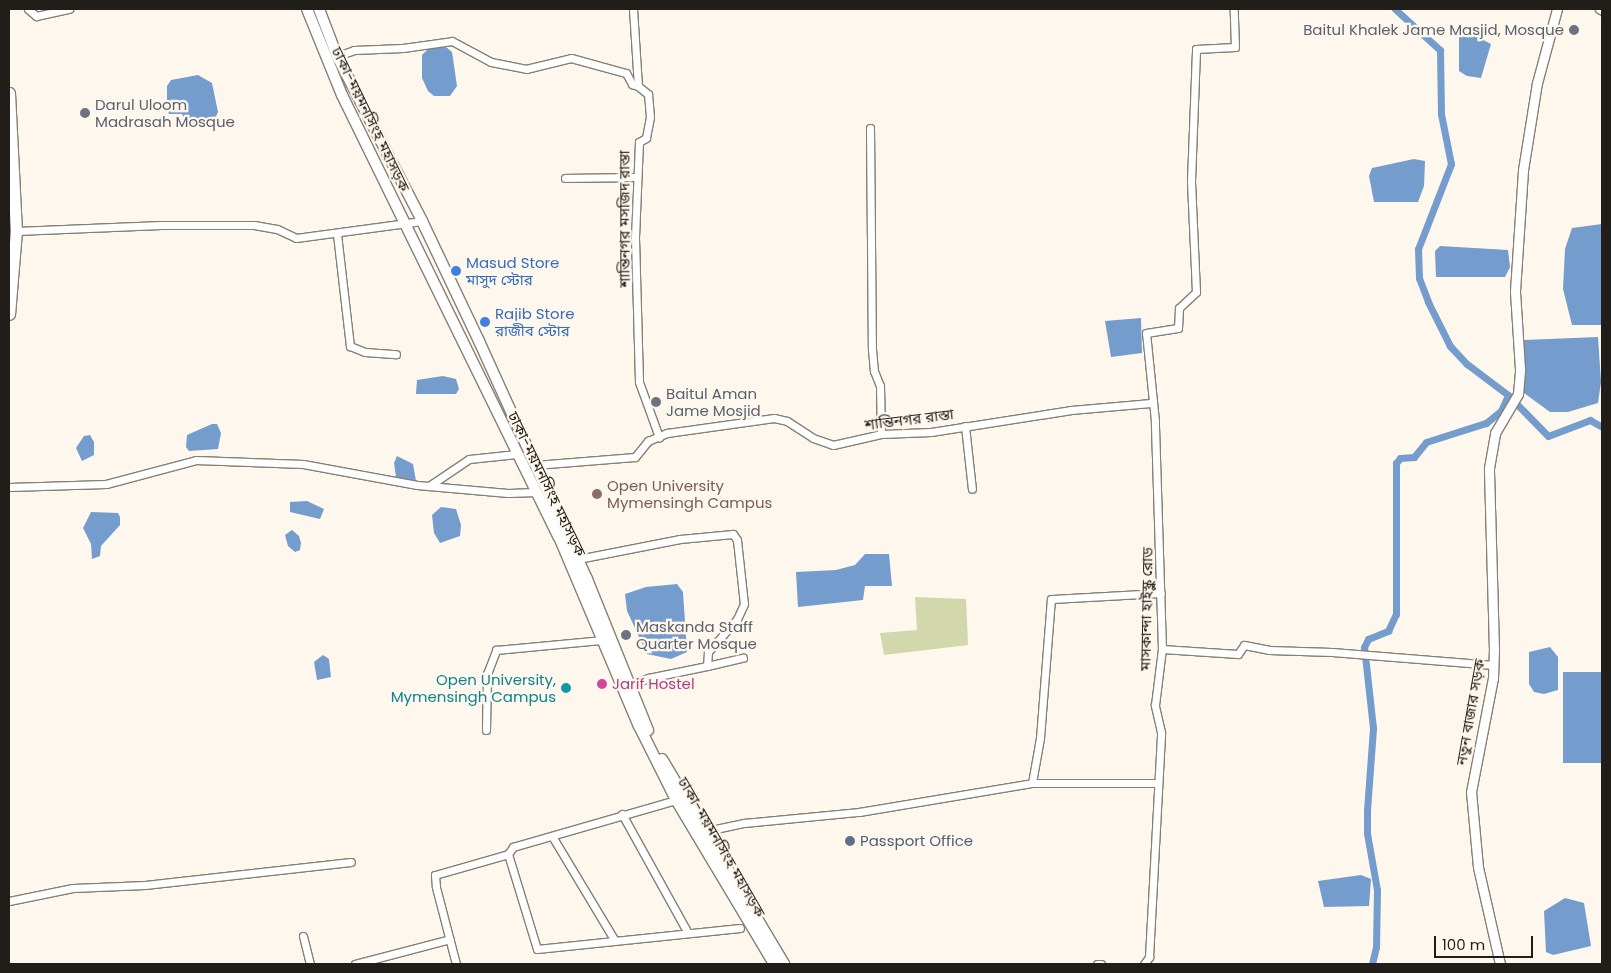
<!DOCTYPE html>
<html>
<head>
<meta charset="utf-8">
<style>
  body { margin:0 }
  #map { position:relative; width:1611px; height:973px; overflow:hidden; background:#fef7ee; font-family:Poppins,"Noto Sans Bengali",sans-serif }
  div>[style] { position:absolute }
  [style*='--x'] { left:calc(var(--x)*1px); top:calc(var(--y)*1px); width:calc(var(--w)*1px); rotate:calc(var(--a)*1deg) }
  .green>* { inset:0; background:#d2d7ac }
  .water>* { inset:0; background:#749ccd; transform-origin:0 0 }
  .canal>* { height:7px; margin:-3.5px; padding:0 3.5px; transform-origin:3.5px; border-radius:3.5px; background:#749ccd }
  .roads { filter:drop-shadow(1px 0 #877f75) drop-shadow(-1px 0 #877f75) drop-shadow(0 1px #877f75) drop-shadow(0 -1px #877f75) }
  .minor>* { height:7px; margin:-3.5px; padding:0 3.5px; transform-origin:3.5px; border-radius:3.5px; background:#fff }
  .tertiary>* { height:9px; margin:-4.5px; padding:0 4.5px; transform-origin:4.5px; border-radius:4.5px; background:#fff }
  .secondary>* { height:10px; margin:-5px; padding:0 5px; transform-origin:5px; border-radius:5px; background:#fff }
  .trunk>* { height:11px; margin:-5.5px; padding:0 5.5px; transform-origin:5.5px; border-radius:5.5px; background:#fff }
  .dots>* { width:14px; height:14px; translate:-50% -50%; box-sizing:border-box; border:2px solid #fef7ee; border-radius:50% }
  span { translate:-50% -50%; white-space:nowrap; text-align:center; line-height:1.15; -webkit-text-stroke:4.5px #fef7ee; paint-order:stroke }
  .worship-label { font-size:15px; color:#5b616d }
  .right { translate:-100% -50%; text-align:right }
  .left { translate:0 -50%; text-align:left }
  .street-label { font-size:15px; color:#211e1a }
  .shop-label { font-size:15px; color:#366cbe }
  .education-label { font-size:15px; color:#785e54 }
  .culture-label { font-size:15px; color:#0d838f }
  .hotel-label { font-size:15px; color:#b23c85 }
  .service-label { font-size:15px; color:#4e5e75 }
  .frame { position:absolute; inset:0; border:10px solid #211e1a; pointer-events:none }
  .scale { position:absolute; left:1434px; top:936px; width:99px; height:22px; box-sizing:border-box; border:2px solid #211e1a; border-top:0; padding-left:6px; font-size:15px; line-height:18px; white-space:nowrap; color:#211e1a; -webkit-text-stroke:4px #fef7ee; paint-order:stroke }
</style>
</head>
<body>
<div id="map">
  <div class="green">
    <div style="clip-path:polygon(915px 597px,966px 599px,968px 645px,884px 655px,880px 633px,917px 630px)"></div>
  </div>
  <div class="water">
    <div style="clip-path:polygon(1462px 29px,1491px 44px,1481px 78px,1467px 76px,1459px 71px,1459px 33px)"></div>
    <div style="clip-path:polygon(446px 47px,452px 52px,457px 86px,450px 96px,434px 96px,428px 91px,422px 78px,422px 55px,429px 48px)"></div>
    <div style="clip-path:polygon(198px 75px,212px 83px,218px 112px,214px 121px,200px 125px,186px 122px,182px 114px,169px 114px,167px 108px,167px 86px,171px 80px)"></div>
    <div style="clip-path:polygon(1414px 159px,1425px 161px,1424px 186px,1418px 202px,1374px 202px,1369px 176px,1372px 168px)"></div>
    <div style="clip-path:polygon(1602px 224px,1602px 325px,1572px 325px,1563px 289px,1565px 249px,1572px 228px)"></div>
    <div style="clip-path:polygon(1440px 246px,1508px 250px,1510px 267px,1505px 277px,1436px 277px,1435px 251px)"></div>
    <div style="clip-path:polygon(1141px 318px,1142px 353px,1111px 357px,1105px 321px)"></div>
    <div style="clip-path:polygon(1598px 337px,1601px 382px,1598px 403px,1568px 412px,1550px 412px,1524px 393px,1524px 340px)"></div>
    <div style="clip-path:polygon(443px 376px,456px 379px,459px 389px,456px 394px,416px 394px,417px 380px)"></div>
    <div style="clip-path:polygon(212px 424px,217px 424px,221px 433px,218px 449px,189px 451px,186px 447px,187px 435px)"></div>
    <div style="clip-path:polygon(90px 435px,94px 442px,94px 455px,82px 461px,76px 448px,84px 436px)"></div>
    <div style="clip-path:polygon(397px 456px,413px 464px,416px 481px,396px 477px,394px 463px)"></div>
    <div style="clip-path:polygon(307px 501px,324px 509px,320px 519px,290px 512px,290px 502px)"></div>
    <div style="clip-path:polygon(441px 507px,456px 509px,461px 525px,460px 536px,440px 543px,434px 533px,432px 515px)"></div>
    <div style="clip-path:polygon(91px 512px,118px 513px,120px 517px,120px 525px,101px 546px,100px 556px,92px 559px,91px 544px,83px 528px)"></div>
    <div style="clip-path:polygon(292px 530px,299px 536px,301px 543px,300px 550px,295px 552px,288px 546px,285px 535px)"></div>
    <div style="clip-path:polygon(865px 554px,889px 554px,892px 586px,865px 586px,863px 600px,798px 607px,796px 572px,836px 570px,855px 565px)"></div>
    <div style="clip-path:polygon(677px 584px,683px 592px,687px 652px,671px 659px,647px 654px,627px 611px,625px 594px,646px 587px)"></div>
    <div style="clip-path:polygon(1550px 647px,1558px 657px,1558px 690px,1544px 694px,1534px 692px,1529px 684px,1529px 652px)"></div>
    <div style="clip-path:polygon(323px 655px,329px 659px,331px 677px,317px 680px,314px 662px)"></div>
    <div style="left:1563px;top:672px;width:39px;height:91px"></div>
    <div style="clip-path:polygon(1361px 875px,1371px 879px,1369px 906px,1324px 907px,1318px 881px)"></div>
    <div style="clip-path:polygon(1565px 898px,1584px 903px,1591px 946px,1553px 955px,1546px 952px,1544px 911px)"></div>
  </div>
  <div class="canal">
    <div style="--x:1395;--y:9;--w:61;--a:42.3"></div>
    <div style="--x:1440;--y:50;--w:64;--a:89.1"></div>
    <div style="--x:1441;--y:114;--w:51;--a:78.7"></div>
    <div style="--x:1451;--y:164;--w:91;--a:111.2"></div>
    <div style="--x:1418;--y:249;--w:29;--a:88"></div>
    <div style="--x:1419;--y:278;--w:26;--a:69"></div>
    <div style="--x:1428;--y:302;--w:49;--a:63.4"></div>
    <div style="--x:1450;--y:346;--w:25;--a:47"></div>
    <div style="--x:1467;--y:364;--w:51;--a:37.1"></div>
    <div style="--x:1508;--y:395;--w:57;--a:45.7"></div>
    <div style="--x:1548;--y:436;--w:45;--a:-20.9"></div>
    <div style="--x:1590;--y:420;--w:14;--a:30"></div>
    <div style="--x:1372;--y:964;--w:17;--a:-77"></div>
    <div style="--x:1376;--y:947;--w:57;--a:-89"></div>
    <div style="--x:1377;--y:890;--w:58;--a:-100"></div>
    <div style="--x:1367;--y:833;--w:23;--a:-90"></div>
    <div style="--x:1367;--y:810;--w:82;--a:-85.8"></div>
    <div style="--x:1373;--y:728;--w:81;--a:-96.3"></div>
    <div style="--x:1364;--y:647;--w:9;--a:-63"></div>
    <div style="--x:1368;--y:639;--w:22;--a:-22"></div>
    <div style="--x:1388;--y:631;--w:19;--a:-65"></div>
    <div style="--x:1396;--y:614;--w:151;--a:-90"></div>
    <div style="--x:1396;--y:463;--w:6;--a:-51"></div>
    <div style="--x:1400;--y:458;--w:14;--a:-4"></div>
    <div style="--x:1414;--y:457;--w:19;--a:-51"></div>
    <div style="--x:1426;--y:442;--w:63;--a:-17.6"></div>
    <div style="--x:1486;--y:423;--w:19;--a:-39"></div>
    <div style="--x:1501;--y:411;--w:17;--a:-66"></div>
  </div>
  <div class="roads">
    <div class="minor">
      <div style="--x:28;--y:9;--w:11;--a:41"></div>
      <div style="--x:36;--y:16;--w:34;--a:-12"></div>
      <div style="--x:633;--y:9;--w:77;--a:86.3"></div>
      <div style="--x:638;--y:86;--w:13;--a:39"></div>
      <div style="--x:648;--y:94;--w:23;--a:85"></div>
      <div style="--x:650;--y:117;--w:21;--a:101"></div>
      <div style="--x:646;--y:138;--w:8;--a:150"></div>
      <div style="--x:639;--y:142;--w:96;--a:92.4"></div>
      <div style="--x:635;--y:238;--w:144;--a:88.4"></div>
      <div style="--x:639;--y:382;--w:59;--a:70"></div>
      <div style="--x:1599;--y:9;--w:4;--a:34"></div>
      <div style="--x:337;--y:56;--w:18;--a:-19"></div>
      <div style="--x:354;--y:50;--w:49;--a:-2.3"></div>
      <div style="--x:403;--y:48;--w:49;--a:-8.1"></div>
      <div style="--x:452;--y:41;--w:44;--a:28.3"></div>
      <div style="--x:491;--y:62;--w:36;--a:11"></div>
      <div style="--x:526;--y:69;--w:46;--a:-13.7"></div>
      <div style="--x:571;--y:58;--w:57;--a:15.3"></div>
      <div style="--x:626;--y:73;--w:13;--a:61"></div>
      <div style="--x:632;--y:84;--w:6;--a:18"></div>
      <div style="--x:870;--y:128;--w:221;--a:89.5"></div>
      <div style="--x:872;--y:349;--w:22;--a:85"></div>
      <div style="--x:874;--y:371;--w:16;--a:68"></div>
      <div style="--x:880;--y:386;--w:48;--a:88.8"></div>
      <div style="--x:565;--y:178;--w:72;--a:-0.8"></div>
      <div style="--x:16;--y:231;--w:145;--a:-2.4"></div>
      <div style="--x:161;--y:225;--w:93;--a:0"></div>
      <div style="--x:254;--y:225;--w:23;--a:10"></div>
      <div style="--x:277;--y:229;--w:21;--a:25"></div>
      <div style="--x:296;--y:238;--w:127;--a:-7.7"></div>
      <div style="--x:337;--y:234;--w:113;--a:83.4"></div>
      <div style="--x:350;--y:346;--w:16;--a:22"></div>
      <div style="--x:365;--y:352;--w:31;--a:4"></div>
      <div style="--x:965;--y:426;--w:63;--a:83.7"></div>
      <div style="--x:535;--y:465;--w:100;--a:-4.6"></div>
      <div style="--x:635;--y:457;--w:21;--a:-51"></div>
      <div style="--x:648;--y:441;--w:21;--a:-23"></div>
      <div style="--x:667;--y:433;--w:108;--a:-8"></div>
      <div style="--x:774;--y:418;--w:13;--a:13"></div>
      <div style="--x:787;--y:421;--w:31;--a:33"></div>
      <div style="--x:813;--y:438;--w:21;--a:19"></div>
      <div style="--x:833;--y:445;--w:49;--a:-12.9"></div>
      <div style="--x:881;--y:434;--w:50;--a:-2.3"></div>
      <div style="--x:931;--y:432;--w:142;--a:-8.9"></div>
      <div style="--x:1071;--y:410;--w:80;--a:-5"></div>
      <div style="--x:429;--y:486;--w:48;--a:-34"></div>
      <div style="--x:469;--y:459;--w:48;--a:-5.9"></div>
      <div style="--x:9;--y:487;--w:97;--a:-1.8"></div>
      <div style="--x:106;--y:484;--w:93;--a:-14.9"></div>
      <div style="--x:196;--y:460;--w:107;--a:2.1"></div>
      <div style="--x:303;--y:464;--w:116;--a:10.4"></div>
      <div style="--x:417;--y:485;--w:91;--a:5"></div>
      <div style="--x:508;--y:493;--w:29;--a:-2"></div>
      <div style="--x:578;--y:559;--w:104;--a:-11.1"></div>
      <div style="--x:680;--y:539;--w:53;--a:-5.4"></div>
      <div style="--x:733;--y:534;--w:7;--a:56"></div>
      <div style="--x:737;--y:540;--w:64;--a:83.8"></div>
      <div style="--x:744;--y:604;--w:17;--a:115"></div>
      <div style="--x:737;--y:619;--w:44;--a:131.3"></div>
      <div style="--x:708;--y:652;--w:14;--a:94"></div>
      <div style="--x:707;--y:666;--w:60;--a:168.5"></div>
      <div style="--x:648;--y:678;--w:21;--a:157"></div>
      <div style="--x:1162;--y:649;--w:76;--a:3.8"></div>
      <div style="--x:1238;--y:654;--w:11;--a:-56"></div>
      <div style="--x:1244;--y:645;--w:25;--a:11"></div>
      <div style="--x:1269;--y:650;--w:63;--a:1.8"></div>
      <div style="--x:1332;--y:652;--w:162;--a:4.6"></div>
      <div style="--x:707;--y:666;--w:37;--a:-13"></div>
      <div style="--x:486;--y:730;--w:56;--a:-89"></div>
      <div style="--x:487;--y:674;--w:26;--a:-69"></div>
      <div style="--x:496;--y:650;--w:105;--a:-5.4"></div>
      <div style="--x:1158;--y:783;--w:126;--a:180"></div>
      <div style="--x:1032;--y:783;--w:46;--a:-79.9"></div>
      <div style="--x:1040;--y:738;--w:139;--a:-85.5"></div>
      <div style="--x:1051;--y:599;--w:110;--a:-3.1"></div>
      <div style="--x:622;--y:814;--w:136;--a:61"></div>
      <div style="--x:706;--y:831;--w:39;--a:-12"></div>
      <div style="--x:744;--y:823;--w:116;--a:-5.5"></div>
      <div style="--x:859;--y:812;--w:175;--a:-9.5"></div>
      <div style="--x:552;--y:836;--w:122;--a:59"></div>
      <div style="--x:508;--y:854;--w:99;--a:73"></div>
      <div style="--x:537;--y:949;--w:204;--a:-5.9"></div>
      <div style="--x:9;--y:901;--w:65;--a:-11.5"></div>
      <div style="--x:73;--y:888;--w:72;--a:-2.4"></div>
      <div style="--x:145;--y:885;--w:207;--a:-6.4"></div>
      <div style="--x:303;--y:936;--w:29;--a:76"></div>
      <div style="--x:355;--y:964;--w:98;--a:-14.7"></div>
      <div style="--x:456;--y:964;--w:80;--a:-104.6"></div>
      <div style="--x:436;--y:887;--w:12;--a:-95"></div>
      <div style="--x:435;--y:875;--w:76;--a:-16"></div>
      <div style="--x:508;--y:854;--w:9;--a:-54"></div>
      <div style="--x:513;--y:847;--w:170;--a:-16.1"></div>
      <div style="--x:1097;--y:964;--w:4;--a:0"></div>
      <div style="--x:1144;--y:964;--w:9;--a:-54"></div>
      <div style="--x:1149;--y:957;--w:225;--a:-86.9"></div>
      <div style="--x:1161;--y:732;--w:28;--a:-103"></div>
      <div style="--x:1155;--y:705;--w:56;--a:-82.9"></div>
      <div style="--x:1162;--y:649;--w:228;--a:-91.8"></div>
      <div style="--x:1155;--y:421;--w:88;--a:-95.8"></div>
      <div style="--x:1146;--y:333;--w:32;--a:-9"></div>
      <div style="--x:1178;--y:328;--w:20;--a:-87"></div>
      <div style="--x:1179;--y:308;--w:23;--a:-43"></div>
      <div style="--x:1196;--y:292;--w:111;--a:-92.6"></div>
      <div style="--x:1191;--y:181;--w:132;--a:-87.8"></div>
      <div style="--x:1196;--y:49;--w:39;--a:-3"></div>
      <div style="--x:1235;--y:47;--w:38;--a:-92"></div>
    </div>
    <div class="tertiary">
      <div style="--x:1500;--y:964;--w:99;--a:-102.8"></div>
      <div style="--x:1478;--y:867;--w:75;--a:-95.3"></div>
      <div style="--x:1471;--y:792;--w:116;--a:-79.1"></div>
      <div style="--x:1493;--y:678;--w:28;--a:-88"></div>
      <div style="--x:1494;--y:650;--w:182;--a:-91.6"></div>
      <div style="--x:1489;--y:468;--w:36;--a:-80"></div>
      <div style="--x:1495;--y:433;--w:45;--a:-59.5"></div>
      <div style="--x:1518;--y:394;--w:25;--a:-85"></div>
      <div style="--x:1520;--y:369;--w:78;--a:-93.7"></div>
      <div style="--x:1515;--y:291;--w:121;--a:-86.2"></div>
      <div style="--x:1523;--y:170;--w:88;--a:-80.9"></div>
      <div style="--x:1537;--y:83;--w:77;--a:-74.9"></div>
    </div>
    <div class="secondary">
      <div style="--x:307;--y:9;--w:93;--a:67.9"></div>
      <div style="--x:342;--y:95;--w:492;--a:63.9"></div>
      <div style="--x:559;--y:537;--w:205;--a:67.1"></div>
      <div style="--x:639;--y:726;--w:83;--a:63.4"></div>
      <div style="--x:676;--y:800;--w:191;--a:59.1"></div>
      <div style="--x:319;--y:9;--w:50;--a:69"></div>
      <div style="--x:337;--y:56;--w:186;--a:62.7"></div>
      <div style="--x:422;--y:221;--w:133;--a:64.6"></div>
      <div style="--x:479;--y:341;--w:261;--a:65.6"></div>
      <div style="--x:587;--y:579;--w:163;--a:68"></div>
      <div style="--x:662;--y:759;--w:239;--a:59.2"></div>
    </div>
    <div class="trunk">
      <div style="--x:9;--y:93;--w:138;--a:87.1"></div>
      <div style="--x:16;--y:231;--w:83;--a:94.8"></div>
    </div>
  </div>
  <div class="dots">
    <div style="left:1574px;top:30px;background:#6b7280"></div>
    <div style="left:85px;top:113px;background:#6b7280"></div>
    <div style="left:456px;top:271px;background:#3f7fe0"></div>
    <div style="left:485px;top:322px;background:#3f7fe0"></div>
    <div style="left:656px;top:402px;background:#6b7280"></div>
    <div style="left:597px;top:494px;background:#8d6e63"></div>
    <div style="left:626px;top:635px;background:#6b7280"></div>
    <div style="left:602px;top:684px;background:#d1479c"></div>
    <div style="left:566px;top:688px;background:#0f9aa8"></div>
    <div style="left:850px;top:841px;background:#5c6f8a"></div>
  </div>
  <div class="worship-label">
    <span class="right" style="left:1564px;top:30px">Baitul Khalek Jame Masjid, Mosque</span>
    <span class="left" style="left:95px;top:113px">Darul Uloom<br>Madrasah Mosque</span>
    <span class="left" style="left:666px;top:402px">Baitul Aman<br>Jame Mosjid</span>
    <span class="left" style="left:636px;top:635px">Maskanda Staff<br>Quarter Mosque</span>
  </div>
  <div class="street-label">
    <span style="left:371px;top:119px;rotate:64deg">ঢাকা-ময়মনসিংহ মহাসড়ক</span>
    <span style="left:624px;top:219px;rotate:-90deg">শান্তিনগর মসজিদ রাস্তা</span>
    <span style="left:909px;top:419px;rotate:-7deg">শান্তিনগর রাস্তা</span>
    <span style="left:547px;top:484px;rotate:64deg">ঢাকা-ময়মনসিংহ মহাসড়ক</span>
    <span style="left:1146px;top:609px;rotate:-89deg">মাসকান্দা হাইস্কুল রোড</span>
    <span style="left:1470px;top:712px;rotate:-80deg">নতুন বাজার সড়ক</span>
    <span style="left:722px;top:847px;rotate:60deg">ঢাকা-ময়মনসিংহ মহাসড়ক</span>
  </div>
  <div class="shop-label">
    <span class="left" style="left:466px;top:271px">Masud Store<br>মাসুদ স্টোর</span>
    <span class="left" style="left:495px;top:322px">Rajib Store<br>রাজীব স্টোর</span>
  </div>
  <div class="education-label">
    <span class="left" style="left:607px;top:494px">Open University<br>Mymensingh Campus</span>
  </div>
  <div class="culture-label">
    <span class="right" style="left:556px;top:688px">Open University,<br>Mymensingh Campus</span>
  </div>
  <div class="hotel-label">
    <span class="left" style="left:612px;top:684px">Jarif Hostel</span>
  </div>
  <div class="service-label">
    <span class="left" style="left:860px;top:841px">Passport Office</span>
  </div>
  <div class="frame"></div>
  <div class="scale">100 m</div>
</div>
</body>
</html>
